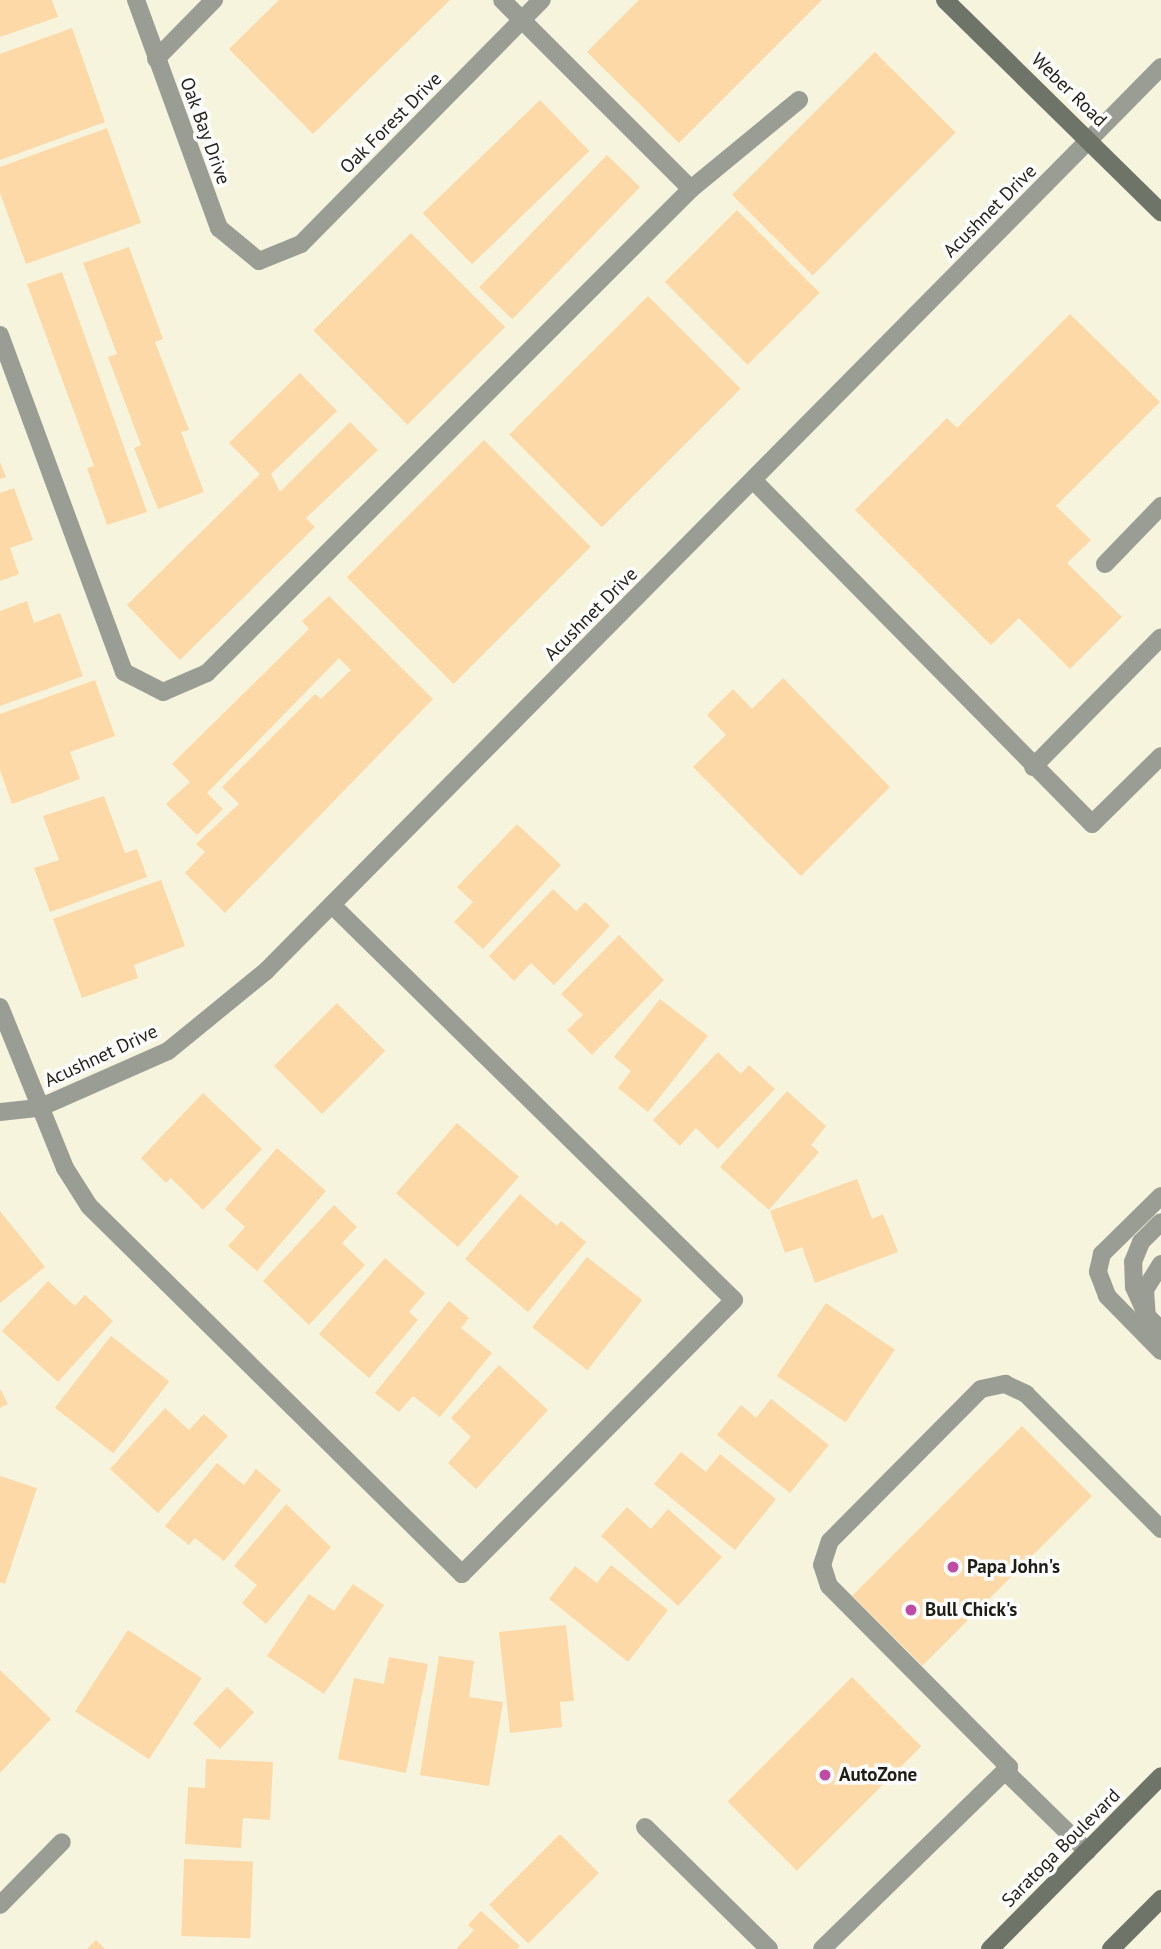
<!DOCTYPE html>
<html>
<head>
<meta charset="utf-8">
<style>
  body { margin:0 }
  #map { position:relative; width:1161px; height:1949px; overflow:hidden; background:#f6f4dd; font-family:"PT Sans",sans-serif }
  div>[style] { position:absolute }
  [style*='--x'] { left:calc(var(--x)*1px); top:calc(var(--y)*1px); width:calc(var(--w)*1px); rotate:calc(var(--a)*1deg) }
  .building>* { inset:0; background:#fcd9a7; transform-origin:0 0 }
  .service>* { height:18px; margin:-9px; padding:0 9px; transform-origin:9px; border-radius:9px; background:#999d94 }
  .minor>* { height:18px; margin:-9px; padding:0 9px; transform-origin:9px; border-radius:9px; background:#999d94 }
  .tertiary>* { height:18px; margin:-9px; padding:0 9px; transform-origin:9px; border-radius:9px; background:#999d94 }
  .secondary>* { height:18px; margin:-9px; padding:0 9px; transform-origin:9px; border-radius:9px; background:#6e7467 }
  .dots>* { width:19px; height:19px; translate:-50% -50%; box-sizing:border-box; border:4px solid #fff; border-radius:50% }
  span { translate:-50% -50%; white-space:nowrap; text-align:center; line-height:1.15; -webkit-text-stroke:7px #fff; paint-order:stroke }
  .street-label { font-size:19px; color:#1f1e16 }
  .poi-label { font-size:19px; color:#1f1e16; font-weight:700 }
  .left { translate:0 -50%; text-align:left }
</style>
</head>
<body>
<div id="map">
  <div class="building">
    <div style="clip-path:polygon(0 0,52px 0,58px 17px,0 37px)"></div>
    <div style="clip-path:polygon(279px 0,450px 0,313px 134px,229px 49px)"></div>
    <div style="clip-path:polygon(639px 0,822px 0,679px 143px,587px 52px)"></div>
    <div style="clip-path:polygon(72px 28px,105px 122px,0 160px,0 54px)"></div>
    <div style="left:875px;top:52px;width:114px;height:202px;rotate:45deg"></div>
    <div style="left:540px;top:100px;width:71px;height:163px;rotate:46deg"></div>
    <div style="clip-path:polygon(107px 128px,141px 223px,26px 264px,0 193px,0 167px)"></div>
    <div style="left:607px;top:155px;width:46px;height:184px;rotate:44deg"></div>
    <div style="left:737px;top:210px;width:117px;height:102px;rotate:45deg"></div>
    <div style="left:411px;top:233px;width:133px;height:138px;rotate:45deg"></div>
    <div style="clip-path:polygon(129px 247px,163px 339px,155px 342px,189px 430px,181px 432px,204px 492px,158px 509px,134px 448px,141px 445px,108px 357px,117px 354px,83px 263px)"></div>
    <div style="clip-path:polygon(62px 272px,147px 512px,107px 525px,87px 468px,94px 466px,27px 284px)"></div>
    <div style="left:648px;top:296px;width:131px;height:196px;rotate:45deg"></div>
    <div style="clip-path:polygon(1070px 314px,1160px 402px,1056px 506px,1091px 540px,1067px 563px,1122px 617px,1070px 669px,1019px 618px,991px 645px,855px 510px,947px 418px,957px 428px)"></div>
    <div style="clip-path:polygon(300px 373px,337px 411px,271px 474px,280px 492px,350px 422px,378px 450px,306px 518px,315px 527px,180px 660px,127px 605px,260px 474px,229px 443px)"></div>
    <div style="left:484px;top:440px;width:151px;height:194px;rotate:45deg"></div>
    <div style="clip-path:polygon(0 462px,6px 477px,0 479px)"></div>
    <div style="clip-path:polygon(14px 488px,33px 540px,10px 548px,19px 574px,0 581px,0 493px)"></div>
    <div style="clip-path:polygon(329px 596px,433px 699px,225px 913px,185px 873px,205px 852px,196px 844px,239px 804px,222px 787px,315px 694px,321px 699px,351px 670px,339px 658px,207px 793px,223px 809px,197px 835px,166px 804px,190px 782px,172px 764px,309px 629px,302px 621px)"></div>
    <div style="clip-path:polygon(27px 601px,34px 623px,60px 613px,83px 676px,0 706px,0 611px)"></div>
    <div style="clip-path:polygon(783px 678px,890px 787px,801px 876px,693px 767px,726px 735px,707px 715px,733px 689px,752px 709px)"></div>
    <div style="clip-path:polygon(95px 680px,115px 736px,70px 752px,80px 779px,12px 804px,0 770px,0 714px)"></div>
    <div style="clip-path:polygon(104px 796px,125px 853px,137px 849px,147px 877px,50px 912px,34px 868px,59px 860px,43px 816px)"></div>
    <div style="clip-path:polygon(517px 824px,561px 865px,483px 949px,454px 922px,473px 902px,457px 887px)"></div>
    <div style="clip-path:polygon(161px 880px,185px 946px,134px 965px,138px 978px,82px 998px,53px 919px)"></div>
    <div style="clip-path:polygon(553px 889px,576px 911px,585px 902px,610px 926px,554px 985px,531px 963px,514px 981px,489px 956px)"></div>
    <div style="clip-path:polygon(619px 935px,664px 980px,592px 1055px,567px 1030px,583px 1015px,561px 994px)"></div>
    <div style="clip-path:polygon(660px 999px,708px 1036px,648px 1112px,618px 1088px,631px 1071px,614px 1057px)"></div>
    <div style="left:337px;top:1003px;width:68px;height:89px;rotate:45deg"></div>
    <div style="clip-path:polygon(718px 1052px,741px 1074px,749px 1065px,775px 1089px,718px 1149px,696px 1128px,680px 1146px,653px 1120px)"></div>
    <div style="clip-path:polygon(787px 1091px,826px 1126px,811px 1145px,819px 1152px,769px 1210px,720px 1167px)"></div>
    <div style="clip-path:polygon(203px 1093px,262px 1149px,203px 1210px,171px 1178px,166px 1183px,141px 1158px)"></div>
    <div style="left:457px;top:1123px;width:82px;height:93px;rotate:41deg"></div>
    <div style="clip-path:polygon(277px 1148px,326px 1191px,257px 1271px,228px 1246px,245px 1227px,225px 1209px)"></div>
    <div style="clip-path:polygon(857px 1179px,872px 1219px,883px 1214px,898px 1252px,815px 1283px,802px 1247px,785px 1253px,770px 1211px)"></div>
    <div style="clip-path:polygon(520px 1194px,557px 1226px,561px 1221px,586px 1242px,528px 1312px,465px 1259px)"></div>
    <div style="clip-path:polygon(334px 1205px,357px 1227px,342px 1243px,365px 1265px,309px 1325px,263px 1281px)"></div>
    <div style="clip-path:polygon(0 1211px,45px 1267px,0 1303px)"></div>
    <div style="left:587px;top:1257px;width:70px;height:89px;rotate:38deg"></div>
    <div style="clip-path:polygon(385px 1258px,425px 1293px,409px 1312px,418px 1320px,369px 1378px,319px 1334px)"></div>
    <div style="clip-path:polygon(48px 1281px,75px 1306px,85px 1295px,113px 1321px,58px 1382px,2px 1331px)"></div>
    <div style="clip-path:polygon(449px 1301px,469px 1318px,461px 1328px,492px 1353px,440px 1417px,413px 1396px,399px 1412px,375px 1393px)"></div>
    <div style="left:826px;top:1303px;width:83px;height:88px;rotate:34deg"></div>
    <div style="left:111px;top:1336px;width:74px;height:91px;rotate:38deg"></div>
    <div style="clip-path:polygon(499px 1365px,548px 1410px,476px 1489px,448px 1463px,471px 1437px,451px 1418px)"></div>
    <div style="clip-path:polygon(0 1389px,8px 1404px,0 1408px)"></div>
    <div style="clip-path:polygon(771px 1399px,829px 1445px,790px 1493px,717px 1435px,741px 1405px,756px 1418px)"></div>
    <div style="clip-path:polygon(165px 1408px,189px 1430px,204px 1414px,228px 1436px,158px 1513px,110px 1469px)"></div>
    <div style="left:1022px;top:1426px;width:99px;height:240px;rotate:45deg"></div>
    <div style="clip-path:polygon(681px 1452px,706px 1472px,720px 1454px,776px 1499px,735px 1550px,654px 1484px)"></div>
    <div style="clip-path:polygon(217px 1463px,244px 1485px,256px 1469px,281px 1490px,224px 1561px,195px 1538px,189px 1545px,165px 1526px)"></div>
    <div style="clip-path:polygon(0 1476px,37px 1488px,5px 1584px,0 1582px)"></div>
    <div style="clip-path:polygon(286px 1504px,331px 1547px,266px 1624px,242px 1603px,257px 1585px,234px 1566px)"></div>
    <div style="clip-path:polygon(627px 1507px,651px 1529px,668px 1509px,722px 1557px,678px 1606px,601px 1536px)"></div>
    <div style="clip-path:polygon(611px 1565px,668px 1610px,628px 1662px,549px 1599px,575px 1566px,597px 1583px)"></div>
    <div style="clip-path:polygon(353px 1584px,384px 1605px,324px 1694px,267px 1656px,309px 1594px,334px 1611px)"></div>
    <div style="clip-path:polygon(566px 1625px,574px 1701px,560px 1702px,562px 1727px,510px 1733px,499px 1632px)"></div>
    <div style="left:128px;top:1630px;width:88px;height:97px;rotate:33deg"></div>
    <div style="clip-path:polygon(439px 1656px,474px 1661px,469px 1697px,503px 1702px,489px 1786px,420px 1775px)"></div>
    <div style="clip-path:polygon(389px 1657px,428px 1664px,406px 1773px,338px 1759px,354px 1678px,384px 1684px)"></div>
    <div style="clip-path:polygon(0 1670px,51px 1719px,0 1773px)"></div>
    <div style="left:852px;top:1677px;width:98px;height:176px;rotate:45deg"></div>
    <div style="left:227px;top:1687px;width:37px;height:50px;rotate:43deg"></div>
    <div style="clip-path:polygon(206px 1759px,273px 1762px,270px 1820px,243px 1818px,241px 1848px,185px 1844px,188px 1787px,205px 1788px)"></div>
    <div style="left:560px;top:1834px;width:55px;height:100px;rotate:45deg"></div>
    <div style="left:184px;top:1859px;width:69px;height:77px;rotate:2deg"></div>
    <div style="clip-path:polygon(481px 1911px,520px 1946px,517px 1949px,456px 1949px,474px 1930px,468px 1925px)"></div>
    <div style="clip-path:polygon(96px 1940px,105px 1949px,87px 1949px)"></div>
  </div>
  <div class="service">
    <div style="--x:156;--y:59;--w:83;--a:-45.5"></div>
    <div style="--x:691;--y:189;--w:140;--a:-39.5"></div>
    <div style="--x:0;--y:335;--w:359;--a:69.8"></div>
    <div style="--x:124;--y:672;--w:44;--a:27.1"></div>
    <div style="--x:163;--y:692;--w:48;--a:-23.4"></div>
    <div style="--x:207;--y:673;--w:684;--a:-45"></div>
    <div style="--x:691;--y:189;--w:267;--a:-135"></div>
    <div style="--x:753;--y:480;--w:483;--a:45.4"></div>
    <div style="--x:1092;--y:824;--w:97;--a:-44.6"></div>
    <div style="--x:1105;--y:564;--w:81;--a:-46"></div>
    <div style="--x:1033;--y:767;--w:182;--a:-45.4"></div>
    <div style="--x:1161;--y:1196;--w:83;--a:135.5"></div>
    <div style="--x:1102;--y:1254;--w:18;--a:103"></div>
    <div style="--x:1098;--y:1272;--w:26;--a:69"></div>
    <div style="--x:1107;--y:1296;--w:77;--a:45.5"></div>
    <div style="--x:1161;--y:1264;--w:31;--a:122"></div>
    <div style="--x:1145;--y:1290;--w:26;--a:86"></div>
    <div style="--x:1147;--y:1316;--w:20;--a:45"></div>
    <div style="--x:1147;--y:1316;--w:32;--a:-114"></div>
    <div style="--x:1134;--y:1287;--w:25;--a:-92"></div>
    <div style="--x:1133;--y:1262;--w:22;--a:-68"></div>
    <div style="--x:1141;--y:1242;--w:28;--a:-45"></div>
    <div style="--x:1005;--y:1771;--w:115;--a:44.3"></div>
    <div style="--x:645;--y:1827;--w:174;--a:44.5"></div>
    <div style="--x:822;--y:1949;--w:261;--a:-44.2"></div>
    <div style="--x:1009;--y:1767;--w:255;--a:-134.8"></div>
    <div style="--x:829;--y:1586;--w:22;--a:-108"></div>
    <div style="--x:822;--y:1565;--w:25;--a:-72"></div>
    <div style="--x:830;--y:1541;--w:214;--a:-45.2"></div>
    <div style="--x:981;--y:1389;--w:25;--a:-12"></div>
    <div style="--x:1005;--y:1384;--w:23;--a:25"></div>
    <div style="--x:1026;--y:1394;--w:191;--a:45"></div>
  </div>
  <div class="minor">
    <div style="--x:136;--y:0;--w:243;--a:70"></div>
    <div style="--x:219;--y:228;--w:52;--a:39.5"></div>
    <div style="--x:259;--y:261;--w:45;--a:-22"></div>
    <div style="--x:301;--y:244;--w:343;--a:-45.4"></div>
    <div style="--x:1090;--y:139;--w:101;--a:-45.4"></div>
    <div style="--x:0;--y:1007;--w:174;--a:68"></div>
    <div style="--x:65;--y:1168;--w:45;--a:57.7"></div>
    <div style="--x:89;--y:1206;--w:524;--a:44.61"></div>
    <div style="--x:462;--y:1574;--w:386;--a:-45.2"></div>
    <div style="--x:734;--y:1300;--w:564;--a:-135.5"></div>
    <div style="--x:0;--y:1905;--w:88;--a:-45.5"></div>
  </div>
  <div class="tertiary">
    <div style="--x:0;--y:1112;--w:39;--a:-6"></div>
    <div style="--x:39;--y:1108;--w:141;--a:-23.8"></div>
    <div style="--x:168;--y:1051;--w:127;--a:-39.2"></div>
    <div style="--x:266;--y:971;--w:1171;--a:-45.28"></div>
  </div>
  <div class="secondary">
    <div style="--x:945;--y:0;--w:303;--a:44.5"></div>
    <div style="--x:990;--y:1949;--w:243;--a:-45.3"></div>
    <div style="--x:1111;--y:1949;--w:71;--a:-45"></div>
  </div>
  <div class="dots">
    <div style="left:953px;top:1567px;background:#be4ca7"></div>
    <div style="left:911px;top:1610px;background:#be4ca7"></div>
    <div style="left:825px;top:1775px;background:#be4ca7"></div>
  </div>
  <div class="street-label">
    <span style="left:1069px;top:90px;rotate:44deg">Weber Road</span>
    <span style="left:391px;top:123px;rotate:-45deg">Oak Forest Drive</span>
    <span style="left:205px;top:131px;rotate:70deg">Oak Bay Drive</span>
    <span style="left:990px;top:211px;rotate:-45deg">Acushnet Drive</span>
    <span style="left:591px;top:614px;rotate:-45deg">Acushnet Drive</span>
    <span style="left:101px;top:1056px;rotate:-25deg">Acushnet Drive</span>
    <span style="left:1061px;top:1848px;rotate:-45deg">Saratoga Boulevard</span>
  </div>
  <div class="poi-label">
    <span class="left" style="left:967px;top:1567px">Papa John's</span>
    <span class="left" style="left:925px;top:1610px">Bull Chick's</span>
    <span class="left" style="left:839px;top:1775px">AutoZone</span>
  </div>
</div>
</body>
</html>
